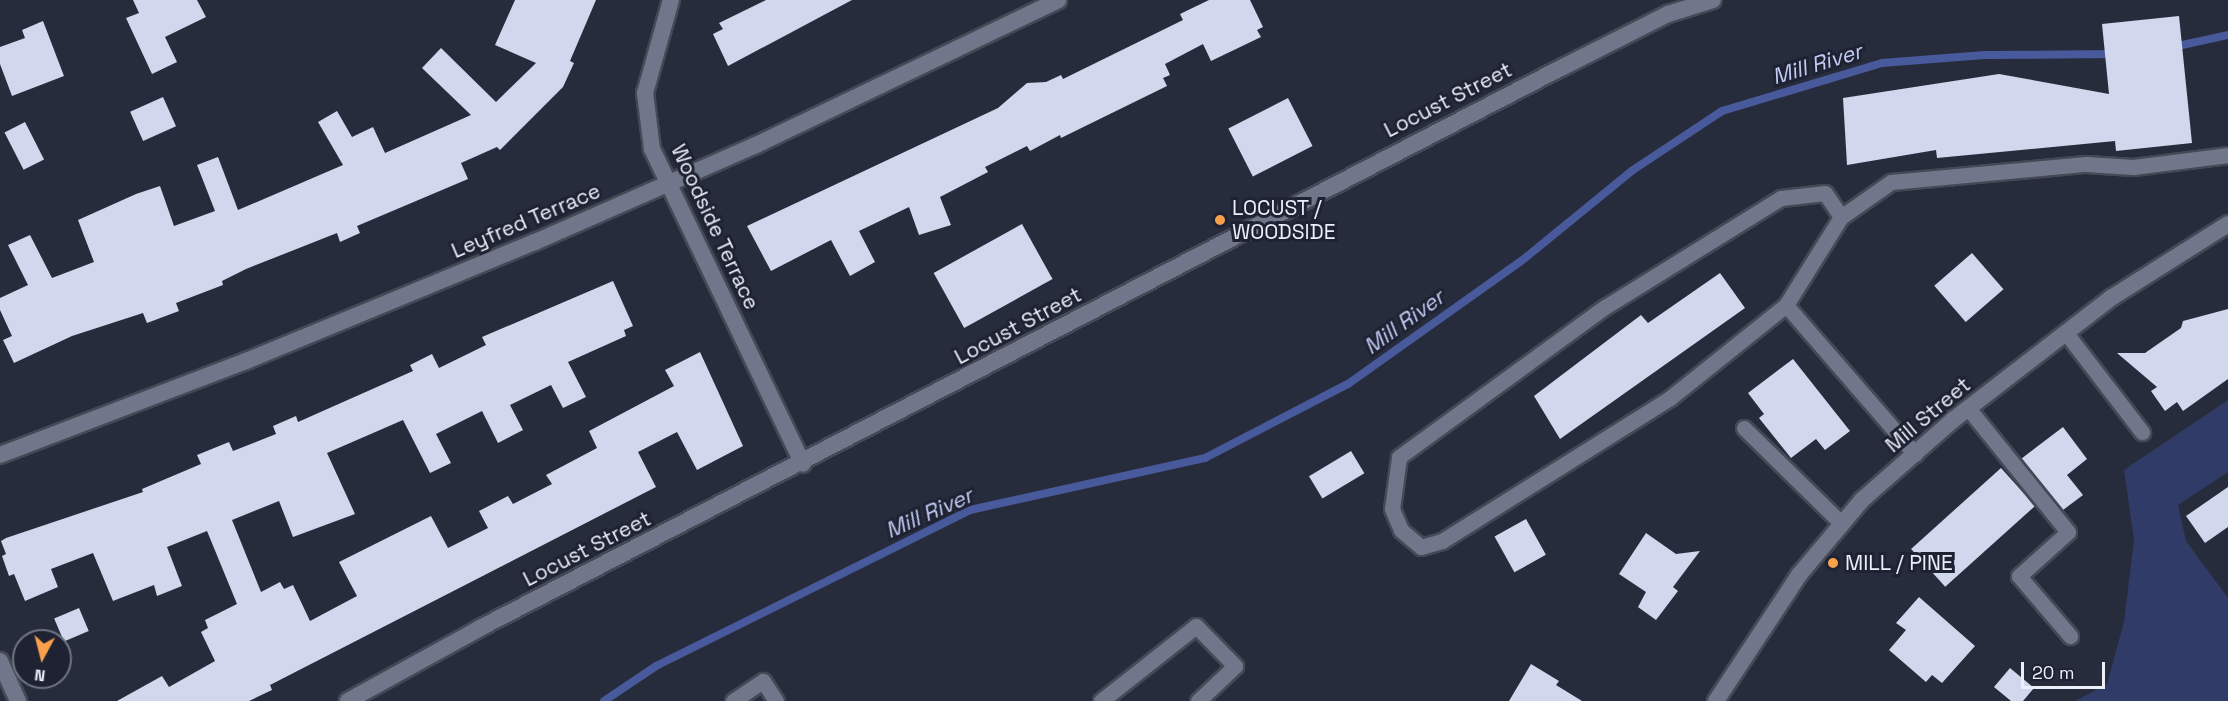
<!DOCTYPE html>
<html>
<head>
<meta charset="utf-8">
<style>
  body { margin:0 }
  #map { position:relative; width:2228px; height:701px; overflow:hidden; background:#272c3c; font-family:"Space Grotesk",sans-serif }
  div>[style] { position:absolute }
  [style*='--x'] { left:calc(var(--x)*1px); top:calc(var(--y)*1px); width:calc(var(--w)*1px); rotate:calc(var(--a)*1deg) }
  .green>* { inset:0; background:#303b67 }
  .stream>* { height:8px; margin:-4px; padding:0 4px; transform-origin:4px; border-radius:4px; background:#48599c }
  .building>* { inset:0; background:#d1d8ed; transform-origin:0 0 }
  .roads { filter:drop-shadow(2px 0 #454956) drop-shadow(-2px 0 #454956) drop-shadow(0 2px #454956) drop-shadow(0 -2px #454956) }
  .service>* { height:15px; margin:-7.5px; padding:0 7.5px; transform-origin:7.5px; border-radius:7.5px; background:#71778a }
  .minor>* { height:16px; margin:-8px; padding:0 8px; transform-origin:8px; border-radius:8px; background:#71778a }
  .tertiary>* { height:16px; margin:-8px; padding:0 8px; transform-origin:8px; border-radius:8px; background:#71778a }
  .dots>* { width:16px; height:16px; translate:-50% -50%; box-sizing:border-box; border:3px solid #1e2232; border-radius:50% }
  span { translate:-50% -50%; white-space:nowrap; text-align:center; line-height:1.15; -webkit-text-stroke:6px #1e2232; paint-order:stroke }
  .street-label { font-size:21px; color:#ebeff9 }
  .poi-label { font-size:21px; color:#ebeff9 }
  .left { translate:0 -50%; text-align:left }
  .water-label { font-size:22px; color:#c0ccf3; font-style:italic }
  .north { position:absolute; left:12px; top:629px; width:60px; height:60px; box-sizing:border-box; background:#1e2232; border:2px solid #707482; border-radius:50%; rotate:187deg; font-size:16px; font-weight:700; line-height:24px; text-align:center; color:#ebeff9 }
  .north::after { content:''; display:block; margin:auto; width:21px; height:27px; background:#f9a04c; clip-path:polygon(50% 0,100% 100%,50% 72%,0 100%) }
  .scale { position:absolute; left:2021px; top:662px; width:84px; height:27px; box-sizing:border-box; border:3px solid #ebeff9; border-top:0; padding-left:8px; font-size:18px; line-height:21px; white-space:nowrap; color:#ebeff9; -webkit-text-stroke:4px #1e2232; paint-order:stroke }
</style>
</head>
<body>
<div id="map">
  <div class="green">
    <div style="clip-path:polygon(2228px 400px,2228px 472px,2178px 505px,2186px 541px,2228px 598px,2228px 701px,2075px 701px,2107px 684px,2124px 622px,2134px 540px,2124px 470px)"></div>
  </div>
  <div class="stream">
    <div style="--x:2173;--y:47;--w:56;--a:-12.3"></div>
    <div style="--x:604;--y:701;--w:63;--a:-33.9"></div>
    <div style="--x:656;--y:666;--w:351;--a:-26.4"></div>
    <div style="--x:970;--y:510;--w:241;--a:-12.5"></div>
    <div style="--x:1205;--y:458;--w:161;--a:-27.4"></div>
    <div style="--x:1348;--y:384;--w:217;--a:-35.4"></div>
    <div style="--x:1525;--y:258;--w:139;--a:-39.2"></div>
    <div style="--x:1633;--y:170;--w:107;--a:-33.5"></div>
    <div style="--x:1722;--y:111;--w:167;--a:-16.7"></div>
    <div style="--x:1882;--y:63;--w:103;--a:-4.4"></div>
    <div style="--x:1985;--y:55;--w:130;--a:-0.4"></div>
  </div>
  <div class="building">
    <div style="clip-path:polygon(133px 0,197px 0,206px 17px,165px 37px,177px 62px,152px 74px,126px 18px,139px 13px)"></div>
    <div style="clip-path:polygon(515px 0,596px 0,570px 61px,574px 63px,563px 87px,500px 150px,497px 147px,461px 163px,468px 179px,357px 226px,360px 233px,340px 242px,337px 233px,246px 269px,222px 281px,223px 285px,176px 303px,179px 311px,147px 323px,143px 313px,72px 336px,14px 363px,3px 340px,12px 336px,0 310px,0 298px,28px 285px,8px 245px,30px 235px,52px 278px,94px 262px,78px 220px,136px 194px,160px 186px,174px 226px,215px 211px,197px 165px,218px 157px,238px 210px,343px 165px,318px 122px,337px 111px,352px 137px,373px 127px,385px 153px,471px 115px,422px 68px,441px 48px,496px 102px,536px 63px,495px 45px)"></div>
    <div style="clip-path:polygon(766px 0,852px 0,728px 66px,713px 34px,723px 29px,719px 23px)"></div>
    <div style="clip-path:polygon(1209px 0,1250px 0,1263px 27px,1257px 30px,1261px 37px,1211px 61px,1203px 44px,1165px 64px,1170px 75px,1163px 78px,1167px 86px,1061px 138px,1060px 135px,1030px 151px,1027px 146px,985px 167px,988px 172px,940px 197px,951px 225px,919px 235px,909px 207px,859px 231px,875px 262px,850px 276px,831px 240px,771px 271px,747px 226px,998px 108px,1027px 83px,1046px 82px,1061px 75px,1063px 79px,1183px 20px,1180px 14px)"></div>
    <div style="clip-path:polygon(2179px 16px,2192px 143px,2116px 151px,2115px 141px,1937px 158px,1936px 150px,1847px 165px,1843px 98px,1999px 74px,2109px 94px,2102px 24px)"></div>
    <div style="clip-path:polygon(43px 21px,64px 76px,12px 96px,0 64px,0 47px,25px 38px,22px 30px)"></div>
    <div style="left:163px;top:97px;width:32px;height:36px;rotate:66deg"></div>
    <div style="left:1288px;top:98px;width:54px;height:67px;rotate:63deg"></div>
    <div style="left:25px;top:122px;width:42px;height:23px;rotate:63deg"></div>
    <div style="left:1022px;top:224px;width:63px;height:101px;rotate:61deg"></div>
    <div style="left:1972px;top:253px;width:48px;height:50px;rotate:49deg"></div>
    <div style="clip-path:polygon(1720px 273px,1745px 308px,1560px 439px,1534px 396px,1641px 315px,1648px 323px)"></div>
    <div style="clip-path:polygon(613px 281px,633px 326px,624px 330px,626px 336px,568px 362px,586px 397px,563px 408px,551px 385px,510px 405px,523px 430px,498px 443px,482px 411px,436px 434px,451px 463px,430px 473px,403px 420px,327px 453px,355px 514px,293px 537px,279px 501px,232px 520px,261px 592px,280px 582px,284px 589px,293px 585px,310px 621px,357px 596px,339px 562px,431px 516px,448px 548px,488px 528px,479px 511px,508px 496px,513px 504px,552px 484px,546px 475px,597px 448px,589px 431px,674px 386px,665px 370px,700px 352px,743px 446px,697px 470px,677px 432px,638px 452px,656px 487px,270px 685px,272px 690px,249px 701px,117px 701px,162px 676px,169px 687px,215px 661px,201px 632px,208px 628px,205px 620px,237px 604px,207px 531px,167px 547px,182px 586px,157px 596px,154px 585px,113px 601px,93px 553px,51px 569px,58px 587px,25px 601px,14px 574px,9px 576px,2px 556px,6px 554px,1px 541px,6px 538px,143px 492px,142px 489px,201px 464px,197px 455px,229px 442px,233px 451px,276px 434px,273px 426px,296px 416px,298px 422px,413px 371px,410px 365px,432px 354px,439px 368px,486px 345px,482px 337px)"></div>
    <div style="clip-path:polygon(2228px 309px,2228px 379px,2183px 411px,2177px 402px,2165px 411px,2151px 391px,2157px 387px,2117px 353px,2145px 353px,2181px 328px,2183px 321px)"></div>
    <div style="clip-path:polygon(1793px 359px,1850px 431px,1825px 450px,1816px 439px,1791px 458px,1759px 418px,1764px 414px,1748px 393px)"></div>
    <div style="clip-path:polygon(2063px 427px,2087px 459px,2067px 475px,2083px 495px,2063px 510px,2021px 459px)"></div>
    <div style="left:1351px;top:451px;width:26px;height:49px;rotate:59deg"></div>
    <div style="left:2001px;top:468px;width:51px;height:121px;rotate:48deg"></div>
    <div style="clip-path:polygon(2228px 487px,2228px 527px,2205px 543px,2186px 516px)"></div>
    <div style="left:1526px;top:519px;width:41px;height:36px;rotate:61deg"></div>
    <div style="clip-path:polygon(1646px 533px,1676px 554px,1700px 551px,1673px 587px,1678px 591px,1656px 620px,1638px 607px,1646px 592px,1619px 574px)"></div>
    <div style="clip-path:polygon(1919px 597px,1975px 646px,1942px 683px,1932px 675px,1926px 682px,1889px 650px,1906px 630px,1896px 623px)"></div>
    <div style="left:79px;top:608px;width:25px;height:27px;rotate:67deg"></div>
    <div style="clip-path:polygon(1531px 664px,1559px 681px,1556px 685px,1582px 701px,1509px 701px)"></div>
    <div style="clip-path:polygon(2010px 668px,2034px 688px,2023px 701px,2011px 701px,1994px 687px)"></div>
  </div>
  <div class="roads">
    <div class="service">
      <div style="--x:1786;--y:305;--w:149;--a:141.3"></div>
      <div style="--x:1670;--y:398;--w:269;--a:147.9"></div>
      <div style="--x:1442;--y:541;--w:22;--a:164"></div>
      <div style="--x:1421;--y:547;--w:26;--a:-140"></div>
      <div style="--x:1401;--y:530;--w:23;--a:-113"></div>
      <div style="--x:1392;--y:509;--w:52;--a:-82.3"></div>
      <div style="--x:1399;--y:457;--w:255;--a:-36.1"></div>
      <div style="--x:1605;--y:307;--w:207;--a:-31.8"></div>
      <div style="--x:1781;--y:198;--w:44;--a:-6.5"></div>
      <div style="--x:1825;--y:193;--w:29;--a:56"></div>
      <div style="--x:2066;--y:333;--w:125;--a:52.5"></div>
      <div style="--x:1968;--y:408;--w:159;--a:51.1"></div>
      <div style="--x:2068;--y:532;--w:66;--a:138.1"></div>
      <div style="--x:2019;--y:576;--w:79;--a:49.6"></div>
      <div style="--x:1744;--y:428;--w:137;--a:44.4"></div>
      <div style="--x:1915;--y:454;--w:197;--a:-130.9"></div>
      <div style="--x:1786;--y:305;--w:104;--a:-58"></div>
      <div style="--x:1841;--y:217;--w:61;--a:-35"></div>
      <div style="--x:1891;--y:182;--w:196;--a:-5.3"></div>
      <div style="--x:2086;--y:164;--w:47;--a:3.7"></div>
      <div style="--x:2133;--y:167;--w:96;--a:-7.2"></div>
      <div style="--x:733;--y:701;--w:36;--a:-34"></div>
      <div style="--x:763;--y:681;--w:24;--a:57"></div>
      <div style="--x:1101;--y:701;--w:121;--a:-38.3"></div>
      <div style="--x:1196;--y:626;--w:56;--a:45.7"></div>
      <div style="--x:1235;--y:666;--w:51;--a:136.6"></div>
    </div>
    <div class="minor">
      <div style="--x:671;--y:0;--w:97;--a:105.6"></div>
      <div style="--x:645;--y:93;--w:56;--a:82.9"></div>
      <div style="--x:652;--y:149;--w:349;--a:64.4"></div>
      <div style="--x:0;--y:455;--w:263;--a:-20.9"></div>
      <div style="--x:246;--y:361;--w:313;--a:-22.4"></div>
      <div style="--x:535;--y:242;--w:241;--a:-23.7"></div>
      <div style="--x:756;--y:145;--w:335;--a:-25.6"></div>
      <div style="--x:0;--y:661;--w:44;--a:65.8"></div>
    </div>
    <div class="tertiary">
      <div style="--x:348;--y:701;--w:151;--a:-28.9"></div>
      <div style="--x:480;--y:628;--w:1217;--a:-27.39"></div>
      <div style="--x:1561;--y:68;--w:120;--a:-26.8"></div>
      <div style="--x:1668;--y:14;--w:47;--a:-17.3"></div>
      <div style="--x:1716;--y:701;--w:151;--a:-56.6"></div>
      <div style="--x:1799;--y:575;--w:98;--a:-50"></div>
      <div style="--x:1862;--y:500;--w:121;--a:-41.3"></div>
      <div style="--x:1953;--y:420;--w:200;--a:-37.7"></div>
      <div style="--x:2111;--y:298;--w:138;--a:-32.3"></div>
    </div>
  </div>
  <div class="dots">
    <div style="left:1220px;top:220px;background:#f9a04c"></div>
    <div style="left:1833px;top:563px;background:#f9a04c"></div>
  </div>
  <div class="street-label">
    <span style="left:1448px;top:100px;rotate:-27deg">Locust Street</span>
    <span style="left:526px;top:221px;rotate:-23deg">Leyfred Terrace</span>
    <span style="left:715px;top:227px;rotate:65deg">Woodside Terrace</span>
    <span style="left:1018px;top:326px;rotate:-28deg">Locust Street</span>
    <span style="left:1928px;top:415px;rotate:-40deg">Mill Street</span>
    <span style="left:587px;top:549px;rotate:-27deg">Locust Street</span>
  </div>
  <div class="poi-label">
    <span class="left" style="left:1232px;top:220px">LOCUST /<br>WOODSIDE</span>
    <span class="left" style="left:1845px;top:563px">MILL / PINE</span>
  </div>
  <div class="water-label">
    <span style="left:1817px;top:64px;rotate:-17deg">Mill River</span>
    <span style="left:1404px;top:322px;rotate:-36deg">Mill River</span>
    <span style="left:929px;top:513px;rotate:-24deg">Mill River</span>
  </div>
  <div class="north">N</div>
  <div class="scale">20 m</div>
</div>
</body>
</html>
